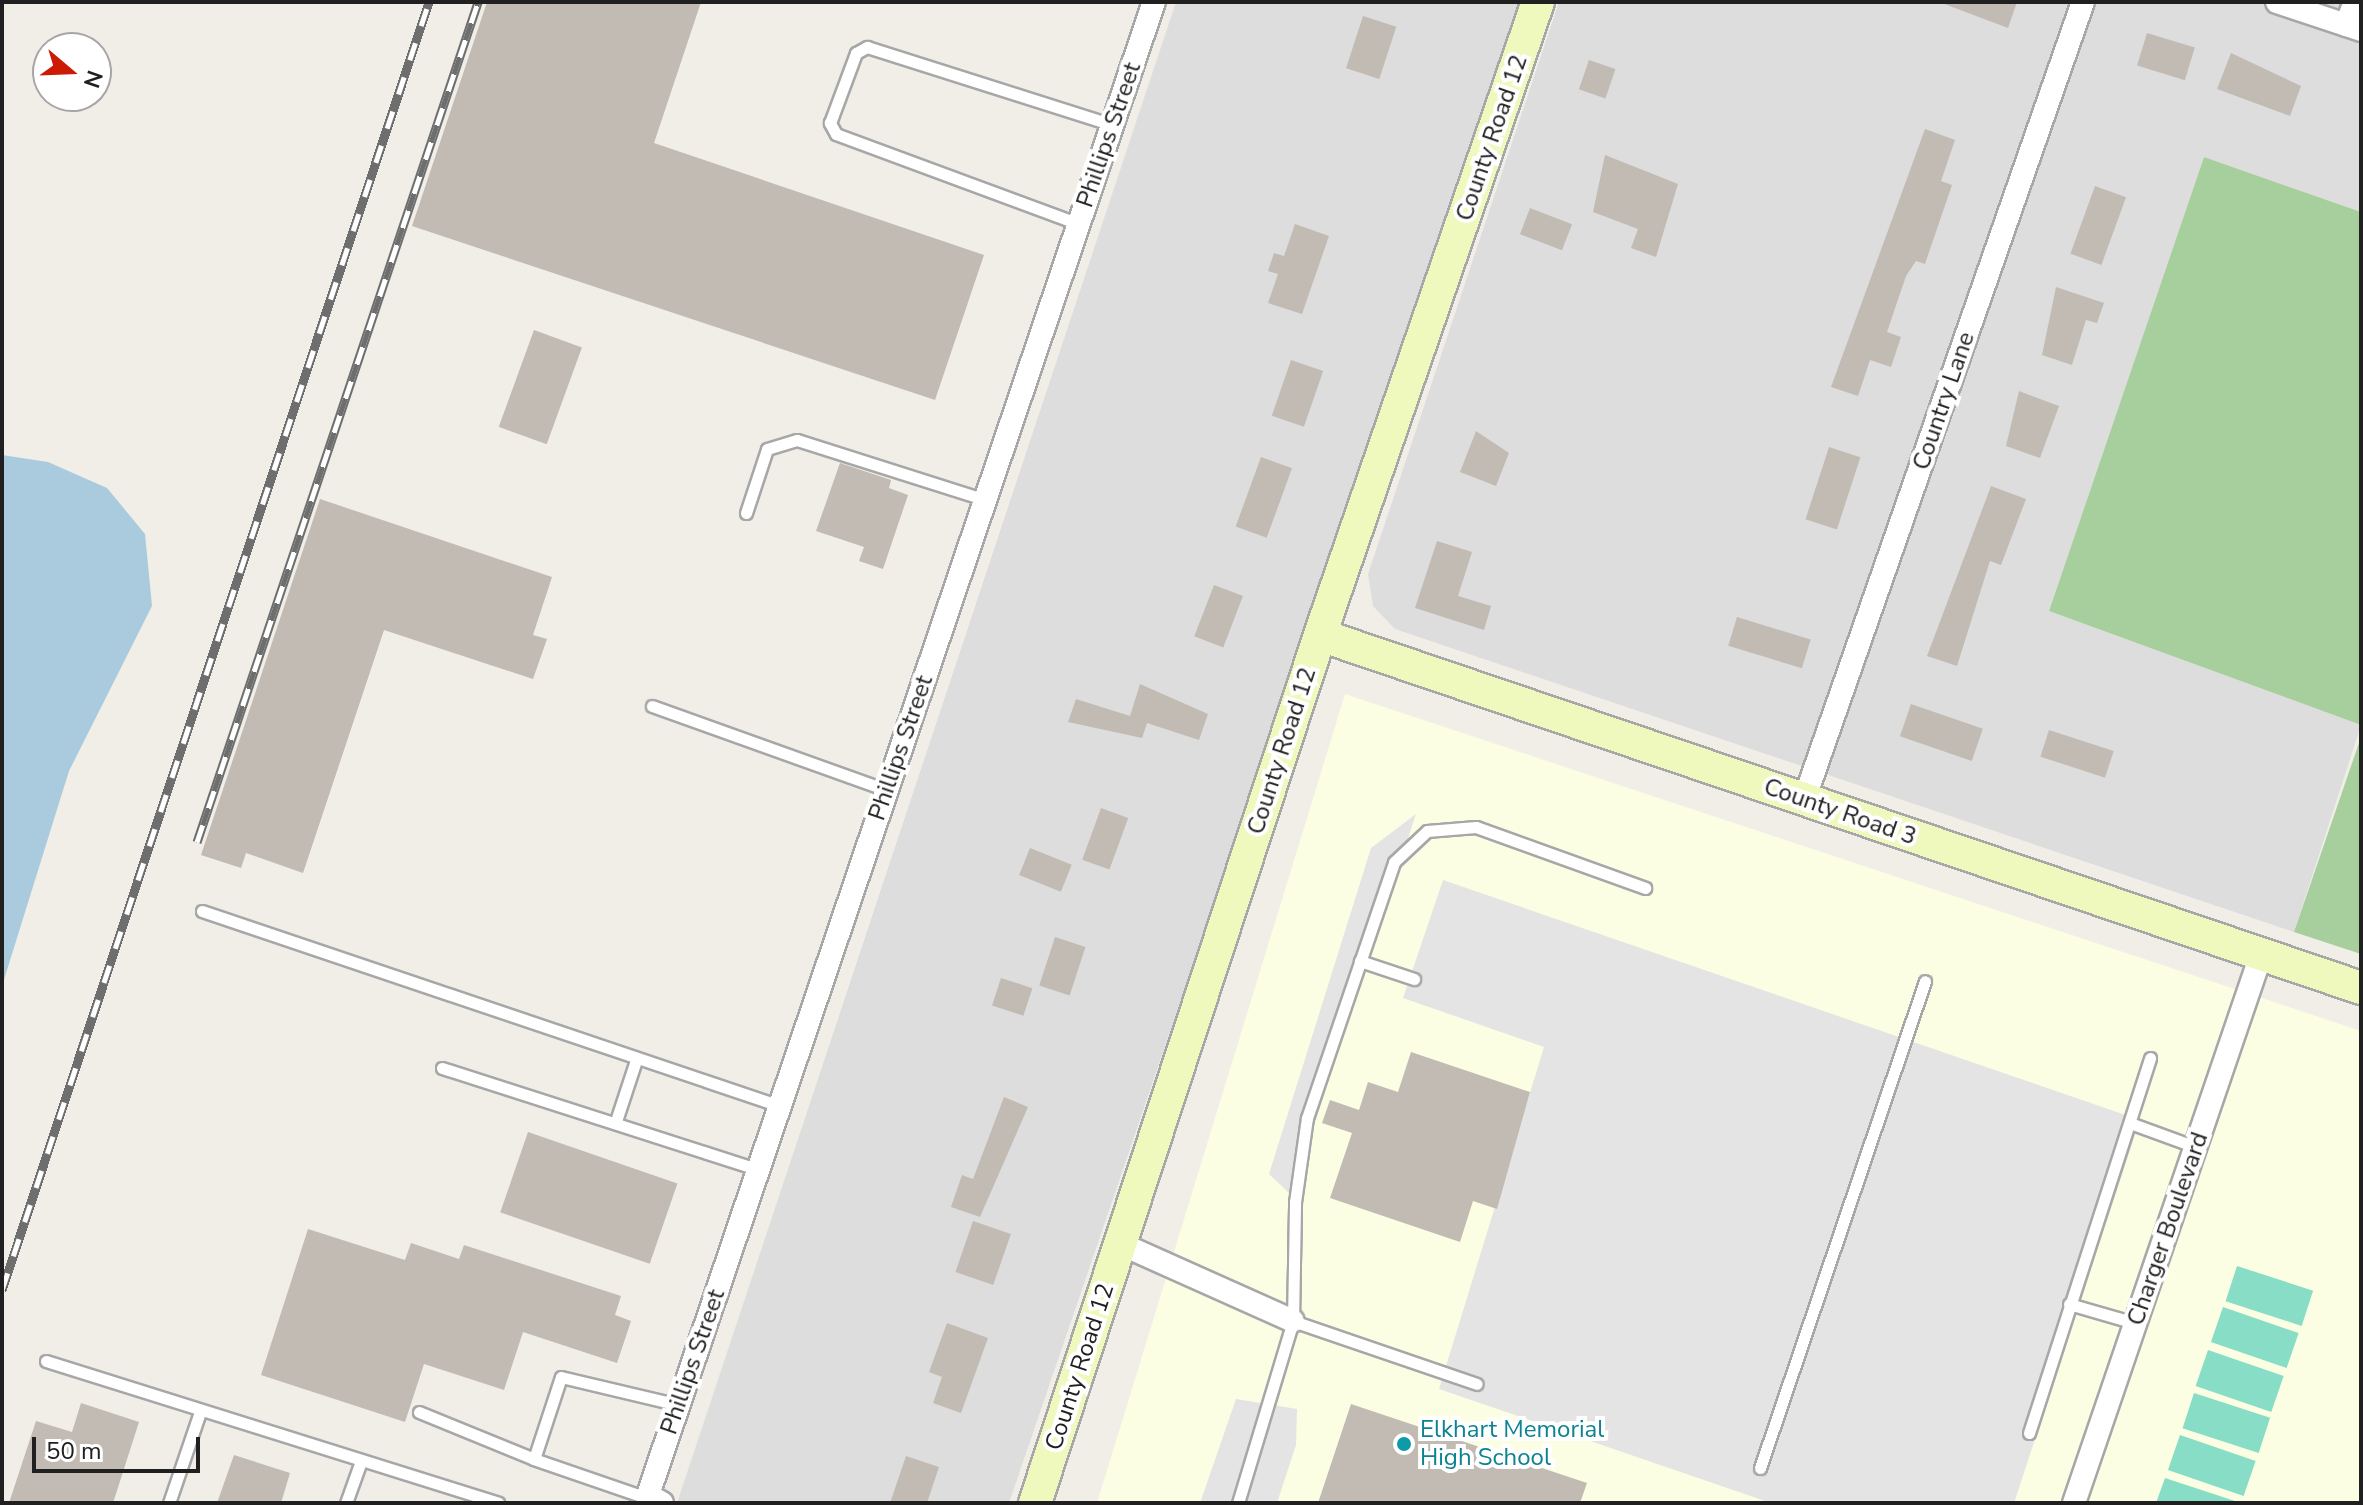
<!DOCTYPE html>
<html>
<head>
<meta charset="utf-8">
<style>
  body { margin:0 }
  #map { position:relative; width:2363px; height:1505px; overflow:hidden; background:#f0eee7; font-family:"Nunito Sans",sans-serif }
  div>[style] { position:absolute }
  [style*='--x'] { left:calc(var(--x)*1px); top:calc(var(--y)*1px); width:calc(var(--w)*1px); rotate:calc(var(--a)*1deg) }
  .residential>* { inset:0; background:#dedddd }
  .education>* { inset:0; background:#fbfee2 }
  .forest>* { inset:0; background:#a6cf9d }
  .pitch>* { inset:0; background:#87ddc5; transform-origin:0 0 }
  .parking>* { inset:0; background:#e4e4e4 }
  .water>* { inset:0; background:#a9cbdd }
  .building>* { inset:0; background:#c1bbb3; transform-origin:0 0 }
  .roads { filter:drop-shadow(2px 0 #a7a7a7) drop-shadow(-2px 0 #a7a7a7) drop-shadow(0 2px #a7a7a7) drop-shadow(0 -2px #a7a7a7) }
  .lane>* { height:11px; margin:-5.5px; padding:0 5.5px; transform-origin:5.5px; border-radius:5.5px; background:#fff }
  .street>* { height:22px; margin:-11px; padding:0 11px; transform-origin:11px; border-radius:11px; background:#fff }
  .secondary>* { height:32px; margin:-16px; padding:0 16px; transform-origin:16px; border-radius:16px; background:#eff8bd }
  .rail>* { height:9px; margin-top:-4.5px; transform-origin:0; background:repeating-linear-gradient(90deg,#fff 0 18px,#6e6e6e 0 36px); box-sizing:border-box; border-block:2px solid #6e6e6e }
  .dots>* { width:22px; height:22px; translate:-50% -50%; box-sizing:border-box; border:4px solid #fff; border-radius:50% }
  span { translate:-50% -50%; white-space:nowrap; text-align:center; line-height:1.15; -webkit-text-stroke:8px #fff; paint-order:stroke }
  .street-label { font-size:24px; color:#202020 }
  .culture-label { font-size:24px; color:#0d838f }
  .left { translate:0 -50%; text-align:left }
  .frame { position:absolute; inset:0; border:4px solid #202020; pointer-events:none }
  .north { position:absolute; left:32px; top:32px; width:80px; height:80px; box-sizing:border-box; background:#fff; border:2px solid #a6a6a6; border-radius:50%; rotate:109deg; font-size:22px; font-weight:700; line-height:32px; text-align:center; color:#202020 }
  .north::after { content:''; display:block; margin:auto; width:28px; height:36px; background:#cc1a04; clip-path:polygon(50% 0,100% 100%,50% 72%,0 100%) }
  .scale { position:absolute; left:32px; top:1437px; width:168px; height:36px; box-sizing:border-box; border:4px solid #202020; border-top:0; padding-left:10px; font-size:24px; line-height:28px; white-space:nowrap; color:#202020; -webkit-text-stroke:6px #fff; paint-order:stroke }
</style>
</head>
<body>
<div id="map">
  <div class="residential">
    <div style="clip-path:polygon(1176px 2px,1522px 2px,1009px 1503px,677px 1503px)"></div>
    <div style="clip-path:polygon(1559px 2px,2361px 2px,2361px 212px,2204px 157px,2049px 611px,2361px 725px,2294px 932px,1395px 629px,1373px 606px,1368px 574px)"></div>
  </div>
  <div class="education">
    <div style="clip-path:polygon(1345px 694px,2361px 1031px,2361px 1503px,1097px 1503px)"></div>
  </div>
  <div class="forest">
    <div style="clip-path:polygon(2204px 157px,2361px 212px,2361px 725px,2049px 611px)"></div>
    <div style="clip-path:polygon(2361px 737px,2361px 954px,2294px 932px)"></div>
  </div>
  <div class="pitch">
    <div style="left:2237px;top:1266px;width:80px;height:37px;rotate:18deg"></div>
    <div style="left:2223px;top:1307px;width:80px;height:37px;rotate:19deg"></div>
    <div style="left:2208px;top:1350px;width:80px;height:38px;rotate:19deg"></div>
    <div style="left:2194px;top:1393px;width:80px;height:37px;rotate:18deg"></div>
    <div style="left:2180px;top:1435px;width:80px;height:37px;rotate:19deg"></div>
    <div style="clip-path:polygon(2165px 1478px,2241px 1503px,2156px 1503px)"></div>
  </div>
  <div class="parking">
    <div style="clip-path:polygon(1416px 814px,1291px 1195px,1269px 1174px,1371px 848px)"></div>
    <div style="clip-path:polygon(1443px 880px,2140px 1120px,2014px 1503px,1771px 1503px,1439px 1389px,1544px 1047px,1403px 998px)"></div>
    <div style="clip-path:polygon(1236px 1399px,1297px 1409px,1296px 1445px,1277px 1503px,1200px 1503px)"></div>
  </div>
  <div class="water">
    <div style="clip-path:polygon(2px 455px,48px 462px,107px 488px,145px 534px,152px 606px,69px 771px,2px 986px)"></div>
  </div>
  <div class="building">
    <div style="clip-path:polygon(487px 2px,701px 2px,654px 143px,984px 255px,935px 400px,412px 226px)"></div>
    <div style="clip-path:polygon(1939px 2px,2017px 2px,2008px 28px)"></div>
    <div style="left:1363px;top:16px;width:35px;height:55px;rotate:18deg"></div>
    <div style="left:2147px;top:33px;width:50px;height:34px;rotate:17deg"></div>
    <div style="clip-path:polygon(2231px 53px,2301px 86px,2290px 116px,2217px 89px)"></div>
    <div style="left:1589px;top:60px;width:28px;height:31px;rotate:19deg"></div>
    <div style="clip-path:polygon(1925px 129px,1955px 140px,1941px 181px,1952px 185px,1925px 264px,1916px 261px,1906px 276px,1887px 332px,1901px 337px,1891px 367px,1870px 360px,1858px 396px,1831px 387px)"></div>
    <div style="clip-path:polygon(1605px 155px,1678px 184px,1656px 257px,1631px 248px,1638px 229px,1593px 212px)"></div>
    <div style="left:2095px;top:186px;width:33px;height:72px;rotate:20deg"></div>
    <div style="left:1530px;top:208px;width:45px;height:28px;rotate:21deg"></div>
    <div style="clip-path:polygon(1295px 224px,1329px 236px,1302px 314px,1268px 303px,1278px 274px,1268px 271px,1274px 253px,1284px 256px)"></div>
    <div style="clip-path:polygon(2056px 287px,2104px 303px,2097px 323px,2086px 320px,2072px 365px,2042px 355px)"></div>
    <div style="left:534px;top:330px;width:51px;height:103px;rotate:20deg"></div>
    <div style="left:1291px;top:360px;width:34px;height:59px;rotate:19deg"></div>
    <div style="clip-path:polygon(2019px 391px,2059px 406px,2040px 458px,2006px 446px)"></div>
    <div style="clip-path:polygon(1476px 431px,1509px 453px,1496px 486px,1460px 472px)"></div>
    <div style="left:1829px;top:447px;width:33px;height:76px;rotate:18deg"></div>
    <div style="left:1261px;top:457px;width:33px;height:74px;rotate:20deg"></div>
    <div style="clip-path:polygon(840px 463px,891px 480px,889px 488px,908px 495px,883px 569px,859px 561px,864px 547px,816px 531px)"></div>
    <div style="clip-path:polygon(1991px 486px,2026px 499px,2001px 565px,1990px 561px,1957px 666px,1927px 656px)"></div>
    <div style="clip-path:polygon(320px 499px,552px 577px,533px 635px,547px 639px,533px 679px,384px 630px,303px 873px,246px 853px,241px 868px,201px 855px)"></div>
    <div style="clip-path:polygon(1437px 541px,1472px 552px,1458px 596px,1491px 606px,1484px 630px,1415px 608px)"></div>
    <div style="left:1214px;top:585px;width:31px;height:55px;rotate:21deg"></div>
    <div style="left:1737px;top:617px;width:77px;height:30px;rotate:17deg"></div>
    <div style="clip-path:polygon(1140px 684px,1208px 714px,1199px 740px,1147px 723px,1142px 738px,1068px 722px,1076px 699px,1130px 716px)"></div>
    <div style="left:1911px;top:704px;width:76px;height:34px;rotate:19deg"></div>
    <div style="left:2049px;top:730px;width:68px;height:28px;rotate:18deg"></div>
    <div style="left:1101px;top:808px;width:29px;height:55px;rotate:20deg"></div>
    <div style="left:1030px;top:848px;width:45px;height:29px;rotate:22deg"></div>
    <div style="left:1055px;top:937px;width:32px;height:51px;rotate:18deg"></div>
    <div style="left:1001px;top:978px;width:33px;height:29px;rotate:18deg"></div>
    <div style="clip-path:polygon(1411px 1052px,1530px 1092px,1497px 1209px,1473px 1201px,1460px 1242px,1330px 1198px,1352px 1133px,1322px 1123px,1330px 1100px,1359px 1110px,1368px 1082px,1398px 1092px)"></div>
    <div style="clip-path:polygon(1004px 1097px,1028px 1107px,980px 1217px,951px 1207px,962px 1175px,973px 1179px)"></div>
    <div style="left:528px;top:1132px;width:158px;height:85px;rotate:19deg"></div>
    <div style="left:973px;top:1221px;width:40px;height:54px;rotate:19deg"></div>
    <div style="clip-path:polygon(308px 1229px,405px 1260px,411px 1243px,459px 1259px,464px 1245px,621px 1296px,615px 1315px,631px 1321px,617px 1363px,523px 1332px,504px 1390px,424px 1364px,405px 1422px,261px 1375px)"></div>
    <div style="clip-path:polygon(947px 1323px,988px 1338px,961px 1413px,933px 1403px,942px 1377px,929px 1372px)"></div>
    <div style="clip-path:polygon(81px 1403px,139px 1422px,113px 1503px,9px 1503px,36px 1421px,72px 1432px)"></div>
    <div style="clip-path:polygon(1351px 1404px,1587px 1483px,1580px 1503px,1318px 1503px)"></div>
    <div style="clip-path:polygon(234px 1455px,290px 1473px,281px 1503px,217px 1503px)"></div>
    <div style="clip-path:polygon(906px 1456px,939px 1467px,927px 1503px,890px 1503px)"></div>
  </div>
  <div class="roads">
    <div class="lane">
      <div style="--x:1079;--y:224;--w:259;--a:-159.7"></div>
      <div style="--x:836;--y:134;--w:13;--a:-119"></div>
      <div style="--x:830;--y:123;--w:75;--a:-69.6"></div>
      <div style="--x:856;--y:53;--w:13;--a:-29"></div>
      <div style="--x:867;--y:47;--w:258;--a:17.6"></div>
      <div style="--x:746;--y:513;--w:67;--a:-71.8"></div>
      <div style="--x:767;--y:449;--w:31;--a:-17"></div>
      <div style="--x:797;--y:440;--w:198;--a:17.6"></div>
      <div style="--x:652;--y:706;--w:250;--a:19.7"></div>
      <div style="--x:202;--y:911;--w:610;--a:18.64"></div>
      <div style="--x:1360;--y:961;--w:57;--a:18.4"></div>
      <div style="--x:442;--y:1068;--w:333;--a:17.8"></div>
      <div style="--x:616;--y:1121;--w:64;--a:-71.8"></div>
      <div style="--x:2130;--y:1123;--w:70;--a:20"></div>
      <div style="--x:2069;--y:1304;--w:69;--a:16.1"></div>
      <div style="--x:1293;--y:1321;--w:194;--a:18.9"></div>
      <div style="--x:46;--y:1361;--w:474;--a:17.4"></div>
      <div style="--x:419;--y:1412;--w:124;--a:22.2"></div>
      <div style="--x:2029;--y:1433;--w:394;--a:-72.1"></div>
      <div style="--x:1760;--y:1468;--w:514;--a:-71.28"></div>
      <div style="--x:647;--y:1498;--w:120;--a:-161"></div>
      <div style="--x:534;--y:1459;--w:86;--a:-71.8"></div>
      <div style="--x:561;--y:1377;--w:121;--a:13.3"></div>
      <div style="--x:169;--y:1503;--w:96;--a:-71.2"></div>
      <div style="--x:346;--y:1503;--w:41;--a:-70.3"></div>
      <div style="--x:1238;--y:1503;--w:190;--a:-73.2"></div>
      <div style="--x:1293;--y:1321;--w:119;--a:-89"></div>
      <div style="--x:1295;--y:1202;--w:85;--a:-81.9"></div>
      <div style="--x:1307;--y:1118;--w:270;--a:-71.2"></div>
      <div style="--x:1394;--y:862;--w:45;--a:-43.2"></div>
      <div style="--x:1427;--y:831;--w:49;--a:-4.7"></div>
      <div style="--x:1476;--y:827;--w:180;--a:19.8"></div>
    </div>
    <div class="street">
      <div style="--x:2277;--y:2;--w:89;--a:18.4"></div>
      <div style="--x:2346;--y:25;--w:25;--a:-69"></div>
      <div style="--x:1804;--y:800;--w:845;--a:-70.73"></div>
      <div style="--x:1121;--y:1244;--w:188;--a:24.1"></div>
      <div style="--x:662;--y:1503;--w:16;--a:-150"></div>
      <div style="--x:648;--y:1495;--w:1576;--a:-71.28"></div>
      <div style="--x:2074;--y:1503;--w:579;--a:-71.16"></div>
    </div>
    <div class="secondary">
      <div style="--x:1320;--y:635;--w:1099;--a:18.73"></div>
      <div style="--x:1035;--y:1503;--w:914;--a:-71.82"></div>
      <div style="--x:1320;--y:635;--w:669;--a:-71"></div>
    </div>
  </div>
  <div class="rail">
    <div style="--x:197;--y:842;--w:886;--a:-71.5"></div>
    <div style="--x:2;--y:1290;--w:1357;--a:-71.66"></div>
  </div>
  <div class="dots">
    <div style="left:1404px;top:1444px;background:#0f9aa8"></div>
  </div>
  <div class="street-label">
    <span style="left:1109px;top:135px;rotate:-71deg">Phillips Street</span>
    <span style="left:1492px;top:138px;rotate:-71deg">County Road 12</span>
    <span style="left:1944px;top:401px;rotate:-71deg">Country Lane</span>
    <span style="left:901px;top:748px;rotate:-71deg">Phillips Street</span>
    <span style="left:1282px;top:751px;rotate:-72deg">County Road 12</span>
    <span style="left:1840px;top:812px;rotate:19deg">County Road 3</span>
    <span style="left:2168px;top:1229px;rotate:-71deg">Charger Boulevard</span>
    <span style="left:693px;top:1362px;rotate:-71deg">Phillips Street</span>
    <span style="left:1080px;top:1367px;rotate:-72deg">County Road 12</span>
  </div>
  <div class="culture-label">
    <span class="left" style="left:1420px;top:1444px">Elkhart Memorial<br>High School</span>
  </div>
  <div class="frame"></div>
  <div class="north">N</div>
  <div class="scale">50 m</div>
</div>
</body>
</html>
